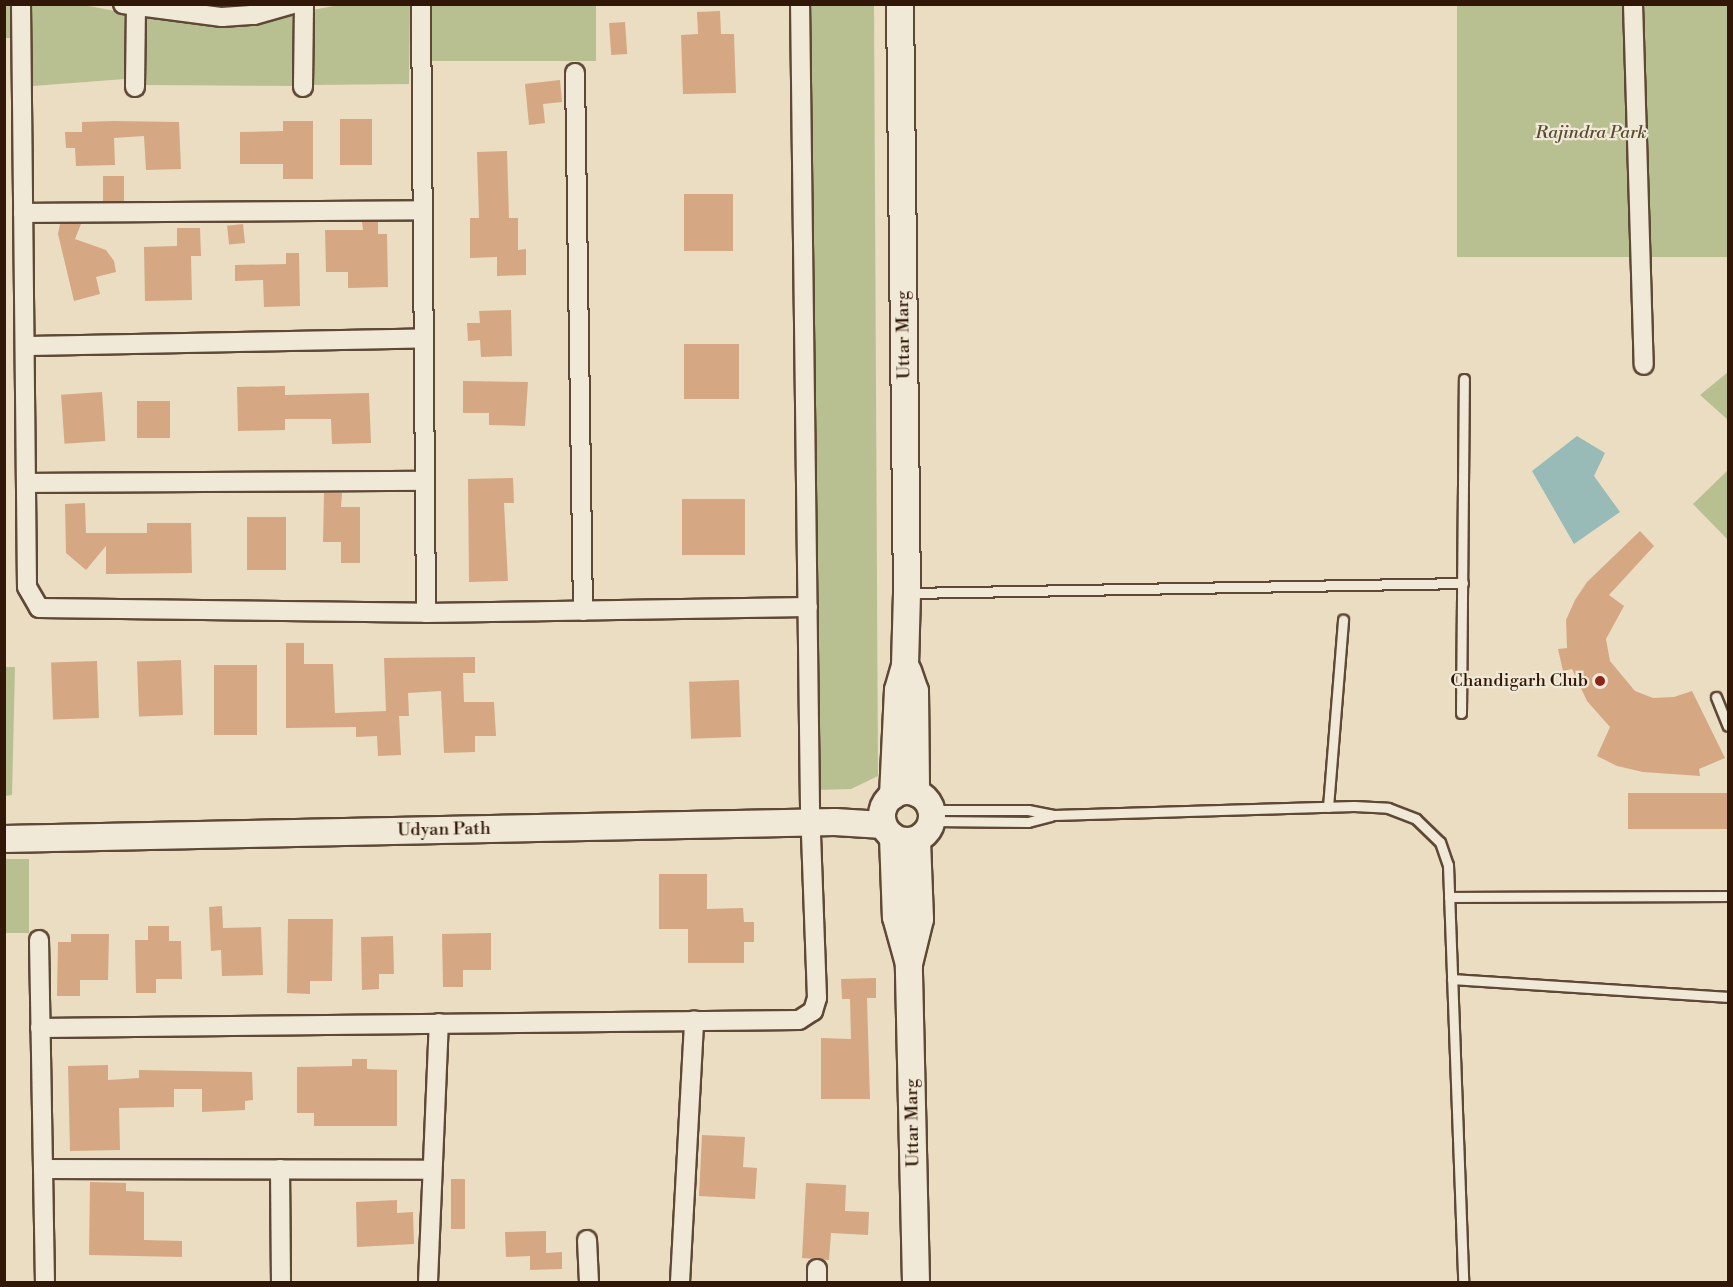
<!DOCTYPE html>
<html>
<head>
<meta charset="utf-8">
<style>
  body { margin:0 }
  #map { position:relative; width:1733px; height:1287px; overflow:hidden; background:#eaddc2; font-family:"Libre Bodoni",serif }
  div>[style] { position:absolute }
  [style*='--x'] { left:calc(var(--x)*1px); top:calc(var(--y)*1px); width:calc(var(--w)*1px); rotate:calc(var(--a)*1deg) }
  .green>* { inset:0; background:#b8c092; transform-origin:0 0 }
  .water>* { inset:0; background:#98bbb8 }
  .building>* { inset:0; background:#d5a883; transform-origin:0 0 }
  .roads { filter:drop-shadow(2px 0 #5f4836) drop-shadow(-2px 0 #5f4836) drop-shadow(0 2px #5f4836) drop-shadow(0 -2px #5f4836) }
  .lane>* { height:9px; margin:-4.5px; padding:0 4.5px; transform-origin:4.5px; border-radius:4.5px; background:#f1e9d7 }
  .street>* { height:18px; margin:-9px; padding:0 9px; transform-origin:9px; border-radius:9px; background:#f1e9d7 }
  .secondary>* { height:26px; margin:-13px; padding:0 13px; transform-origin:13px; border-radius:13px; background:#f1e9d7 }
  .secondary>.ring { margin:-13px; padding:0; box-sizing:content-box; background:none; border:26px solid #f1e9d7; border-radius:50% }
  .dots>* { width:16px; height:16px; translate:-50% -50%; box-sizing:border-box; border:3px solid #f1e9d7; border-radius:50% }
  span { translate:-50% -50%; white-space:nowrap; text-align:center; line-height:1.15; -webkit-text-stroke:4.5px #f1e9d7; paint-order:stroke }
  .park-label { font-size:18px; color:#5a4a31; font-style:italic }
  .street-label { font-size:18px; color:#311707 }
  .poi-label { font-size:18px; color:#311707 }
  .right { translate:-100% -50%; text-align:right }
  .frame { position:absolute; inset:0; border:6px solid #311707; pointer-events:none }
</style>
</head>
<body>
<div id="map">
  <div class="green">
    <div style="left:4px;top:5px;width:8px;height:33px"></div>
    <div style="clip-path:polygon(30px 5px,84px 5px,125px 13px,125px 79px,33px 86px)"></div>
    <div style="clip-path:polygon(339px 5px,410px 5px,409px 84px,312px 85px,312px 10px)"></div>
    <div style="left:432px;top:5px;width:164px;height:56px"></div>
    <div style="clip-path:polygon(806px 5px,874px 5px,878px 776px,851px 789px,816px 790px)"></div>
    <div style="left:1457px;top:5px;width:271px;height:252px"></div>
    <div style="clip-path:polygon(297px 11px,296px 86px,145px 85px,146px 17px,227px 26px)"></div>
    <div style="clip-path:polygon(1728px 372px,1728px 420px,1700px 395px)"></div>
    <div style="clip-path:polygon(1728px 470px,1728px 540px,1693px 504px)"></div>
    <div style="clip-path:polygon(5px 667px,15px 667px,12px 795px,5px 796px)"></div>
    <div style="left:5px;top:859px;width:24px;height:74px"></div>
  </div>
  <div class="water">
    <div style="clip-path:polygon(1577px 436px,1605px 453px,1594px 476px,1620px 512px,1574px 544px,1532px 471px)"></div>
  </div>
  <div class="building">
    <div style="clip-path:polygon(720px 11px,721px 34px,734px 34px,736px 93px,683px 94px,681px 35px,698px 34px,697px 12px)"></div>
    <div style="left:625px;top:22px;width:32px;height:16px;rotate:86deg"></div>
    <div style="clip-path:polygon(560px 80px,562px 102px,543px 104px,545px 123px,529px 125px,525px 84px)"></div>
    <div style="left:340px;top:119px;width:32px;height:46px"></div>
    <div style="clip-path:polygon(113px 121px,179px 122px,181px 169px,146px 170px,144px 136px,114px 138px,115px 165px,76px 166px,75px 148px,66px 148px,65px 132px,82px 132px,82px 122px)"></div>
    <div style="clip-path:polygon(283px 121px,313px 121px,313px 179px,283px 179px,283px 164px,240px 164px,240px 132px,283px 131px)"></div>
    <div style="clip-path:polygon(507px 151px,509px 218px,518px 218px,518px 250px,526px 249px,526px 275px,497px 276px,497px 257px,470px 258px,470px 218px,479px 218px,477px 152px)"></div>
    <div style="left:103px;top:176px;width:21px;height:25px"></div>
    <div style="left:684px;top:194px;width:49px;height:57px"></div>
    <div style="clip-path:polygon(362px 222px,378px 222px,378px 234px,387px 234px,388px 287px,348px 288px,348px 272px,326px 272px,325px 230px,363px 230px)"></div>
    <div style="clip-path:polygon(60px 224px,81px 224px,75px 239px,106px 250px,114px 261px,116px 272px,96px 277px,100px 294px,74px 301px,58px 234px)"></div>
    <div style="left:243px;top:224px;width:19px;height:16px;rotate:84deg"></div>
    <div style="clip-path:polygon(177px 228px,200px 228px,201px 256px,191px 256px,192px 300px,145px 301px,144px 247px,177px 246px)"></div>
    <div style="clip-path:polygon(286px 253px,299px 253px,300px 306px,264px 307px,263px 280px,235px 281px,235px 265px,286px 264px)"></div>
    <div style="clip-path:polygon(511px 310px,512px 356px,481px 357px,480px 340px,468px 341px,467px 323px,480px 323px,479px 311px)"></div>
    <div style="left:684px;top:344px;width:55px;height:55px"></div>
    <div style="clip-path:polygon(463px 381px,528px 382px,525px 426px,489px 425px,489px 413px,463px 413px)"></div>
    <div style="clip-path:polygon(285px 386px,285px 395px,369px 393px,371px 443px,332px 444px,331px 419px,285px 419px,285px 430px,238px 431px,237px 387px)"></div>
    <div style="left:102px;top:392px;width:49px;height:41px;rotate:86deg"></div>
    <div style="left:137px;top:401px;width:33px;height:37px"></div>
    <div style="clip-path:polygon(513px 478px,514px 503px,504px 503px,508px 581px,469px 582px,468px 479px)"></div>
    <div style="clip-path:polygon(324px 493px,342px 493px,341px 507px,360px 507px,360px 563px,341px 563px,341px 542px,323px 542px)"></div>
    <div style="left:682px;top:499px;width:63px;height:56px"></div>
    <div style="clip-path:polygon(85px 503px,86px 533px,147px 533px,147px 523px,191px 523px,192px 573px,106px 574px,106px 546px,86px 570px,66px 553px,65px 504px)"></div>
    <div style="left:247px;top:517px;width:39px;height:53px"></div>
    <div style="clip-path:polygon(1640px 531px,1654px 546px,1609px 595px,1624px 606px,1606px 639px,1610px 661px,1635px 691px,1653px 698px,1674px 697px,1692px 691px,1725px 758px,1699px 769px,1700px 776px,1643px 772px,1617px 766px,1597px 756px,1610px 727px,1587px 701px,1572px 669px,1563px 671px,1558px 649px,1567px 648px,1566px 620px,1575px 600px,1587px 582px)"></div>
    <div style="clip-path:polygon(286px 643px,304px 643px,304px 664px,333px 664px,335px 713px,386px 711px,384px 658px,475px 657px,475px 673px,463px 673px,464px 702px,494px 702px,496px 736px,475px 736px,475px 752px,444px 753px,441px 691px,408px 693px,409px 716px,399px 716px,401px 755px,378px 756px,377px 736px,356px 737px,356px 727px,286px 728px)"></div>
    <div style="left:181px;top:660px;width:55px;height:44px;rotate:88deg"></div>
    <div style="left:97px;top:661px;width:57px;height:46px;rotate:88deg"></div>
    <div style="left:214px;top:665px;width:43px;height:70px"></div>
    <div style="left:739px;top:680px;width:57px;height:50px;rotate:88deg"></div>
    <div style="left:1728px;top:793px;width:36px;height:100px;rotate:90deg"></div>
    <div style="clip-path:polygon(659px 874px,707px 874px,707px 909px,743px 908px,744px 922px,754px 922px,754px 942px,744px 942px,744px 963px,688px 963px,688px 929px,659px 929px)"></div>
    <div style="clip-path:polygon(222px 906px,223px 928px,261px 927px,263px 975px,222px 976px,221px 950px,211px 951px,209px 907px)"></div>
    <div style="clip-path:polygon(288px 919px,333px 919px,332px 981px,310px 981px,310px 994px,287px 993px)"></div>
    <div style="clip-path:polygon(148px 926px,169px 926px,169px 941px,181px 941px,182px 979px,156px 979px,156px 993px,136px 993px,135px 940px,148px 940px)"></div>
    <div style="clip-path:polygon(491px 933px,491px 970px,463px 970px,463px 987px,443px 987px,442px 934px)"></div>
    <div style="clip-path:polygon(71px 934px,109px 934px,108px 980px,80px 980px,80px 996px,57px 996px,58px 942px,71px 942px)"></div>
    <div style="clip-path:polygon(393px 936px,394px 974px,379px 974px,379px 989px,362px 990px,361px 937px)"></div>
    <div style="clip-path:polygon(876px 978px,876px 998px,867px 998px,870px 1099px,821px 1099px,821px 1038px,851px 1039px,850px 999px,842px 999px,841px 979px)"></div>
    <div style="clip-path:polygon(352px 1059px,367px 1059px,367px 1069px,397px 1070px,397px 1126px,314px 1126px,314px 1113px,297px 1113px,297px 1067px,352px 1066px)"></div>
    <div style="clip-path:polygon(108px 1065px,108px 1080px,139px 1078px,139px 1070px,252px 1072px,253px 1100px,245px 1101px,245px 1110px,202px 1112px,202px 1089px,174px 1089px,174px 1107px,119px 1108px,120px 1150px,70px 1151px,68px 1066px)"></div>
    <div style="clip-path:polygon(702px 1135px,745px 1137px,743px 1167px,757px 1168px,755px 1199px,699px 1196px)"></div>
    <div style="left:451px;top:1179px;width:14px;height:50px"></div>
    <div style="clip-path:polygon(90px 1182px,126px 1183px,126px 1191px,144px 1192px,144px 1240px,182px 1241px,182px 1257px,89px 1255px)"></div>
    <div style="clip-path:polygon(806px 1183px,846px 1185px,845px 1211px,869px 1212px,868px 1235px,831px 1233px,829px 1260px,802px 1258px)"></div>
    <div style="clip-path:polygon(397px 1200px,397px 1213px,413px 1212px,414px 1244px,357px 1247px,356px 1202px)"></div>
    <div style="clip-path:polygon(546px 1231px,546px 1253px,562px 1252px,562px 1269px,530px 1270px,530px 1256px,506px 1257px,505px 1232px)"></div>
  </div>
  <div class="roads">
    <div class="lane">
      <div style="--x:909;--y:593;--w:554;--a:-1.03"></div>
      <div style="--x:1716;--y:697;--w:31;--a:68"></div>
      <div style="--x:1461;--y:713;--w:334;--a:-89.5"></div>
      <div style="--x:1328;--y:807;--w:188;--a:-85.4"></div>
      <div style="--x:932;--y:810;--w:96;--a:0"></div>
      <div style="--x:1028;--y:810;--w:26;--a:11"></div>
      <div style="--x:1054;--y:815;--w:300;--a:-1.7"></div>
      <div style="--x:1354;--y:806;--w:34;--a:3"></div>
      <div style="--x:1388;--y:808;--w:30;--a:21"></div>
      <div style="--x:1416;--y:819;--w:33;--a:44"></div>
      <div style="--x:1440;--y:842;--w:24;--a:71"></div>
      <div style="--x:1448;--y:865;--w:417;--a:87.9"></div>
      <div style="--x:932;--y:821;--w:96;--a:0.6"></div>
      <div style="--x:1028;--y:822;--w:24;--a:-15"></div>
      <div style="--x:1449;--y:897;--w:279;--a:-0.2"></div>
      <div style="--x:1452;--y:979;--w:277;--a:3.7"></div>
    </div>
    <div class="street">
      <div style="--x:21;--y:4;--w:583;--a:89.41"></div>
      <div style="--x:27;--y:587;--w:24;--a:60"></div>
      <div style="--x:39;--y:608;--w:387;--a:0.7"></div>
      <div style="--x:426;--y:613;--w:382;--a:-0.9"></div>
      <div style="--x:123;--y:4;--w:100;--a:7.5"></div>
      <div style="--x:222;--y:17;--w:32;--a:-4"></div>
      <div style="--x:254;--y:15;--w:41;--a:-15.8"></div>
      <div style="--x:421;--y:4;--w:609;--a:89.53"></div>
      <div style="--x:1633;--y:4;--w:361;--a:88.3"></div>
      <div style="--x:575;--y:73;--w:538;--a:89.15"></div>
      <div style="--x:135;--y:87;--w:80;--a:-89.3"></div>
      <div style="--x:303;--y:87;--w:83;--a:-89.3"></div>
      <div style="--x:23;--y:213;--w:400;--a:-0.4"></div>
      <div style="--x:25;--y:346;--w:399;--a:-1.1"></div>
      <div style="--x:27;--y:483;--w:398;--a:-0.3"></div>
      <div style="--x:39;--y:940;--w:342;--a:89"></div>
      <div style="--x:40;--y:1028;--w:759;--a:-0.6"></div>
      <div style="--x:799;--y:1020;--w:17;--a:-33"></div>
      <div style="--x:813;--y:1011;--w:14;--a:-73"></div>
      <div style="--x:817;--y:998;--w:191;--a:-92.1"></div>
      <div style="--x:810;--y:807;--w:803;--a:-90.71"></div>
      <div style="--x:43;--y:1169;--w:387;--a:0.1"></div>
      <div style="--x:280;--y:1169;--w:113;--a:89.5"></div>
      <div style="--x:587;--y:1240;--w:42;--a:87.3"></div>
      <div style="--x:817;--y:1269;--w:13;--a:90"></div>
      <div style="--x:428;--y:1282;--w:259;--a:-87.6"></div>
      <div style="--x:680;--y:1282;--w:262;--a:-86.9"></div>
    </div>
    <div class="secondary">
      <div style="--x:908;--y:671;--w:21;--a:71"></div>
      <div style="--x:915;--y:691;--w:102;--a:89.4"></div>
      <div class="ring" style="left:882px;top:791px;width:24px;height:24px"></div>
      <div style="--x:893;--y:796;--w:106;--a:-87.3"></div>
      <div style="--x:898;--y:690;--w:26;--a:-74"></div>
      <div style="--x:905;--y:665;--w:72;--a:-88.4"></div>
      <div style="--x:907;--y:593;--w:589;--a:-90.68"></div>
      <div style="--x:893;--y:837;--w:80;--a:87.9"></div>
      <div style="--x:896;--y:917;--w:49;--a:74.5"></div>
      <div style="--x:4;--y:839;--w:831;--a:-1.17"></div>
      <div style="--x:835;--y:822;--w:48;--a:3.6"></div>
      <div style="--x:916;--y:1282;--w:318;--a:-91.3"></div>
      <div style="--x:909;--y:964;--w:46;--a:-76.3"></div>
      <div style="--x:920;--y:919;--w:79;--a:-92.2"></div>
    </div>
  </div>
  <div class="dots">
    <div style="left:1600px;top:681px;background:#8f2418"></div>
  </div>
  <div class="park-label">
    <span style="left:1591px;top:133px">Rajindra Park</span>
  </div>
  <div class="street-label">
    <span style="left:904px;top:335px;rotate:-91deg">Uttar Marg</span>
    <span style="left:444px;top:830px;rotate:-1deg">Udyan Path</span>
    <span style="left:913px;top:1123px;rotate:-91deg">Uttar Marg</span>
  </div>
  <div class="poi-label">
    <span class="right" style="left:1588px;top:681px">Chandigarh Club</span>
  </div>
  <div class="frame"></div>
</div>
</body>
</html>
